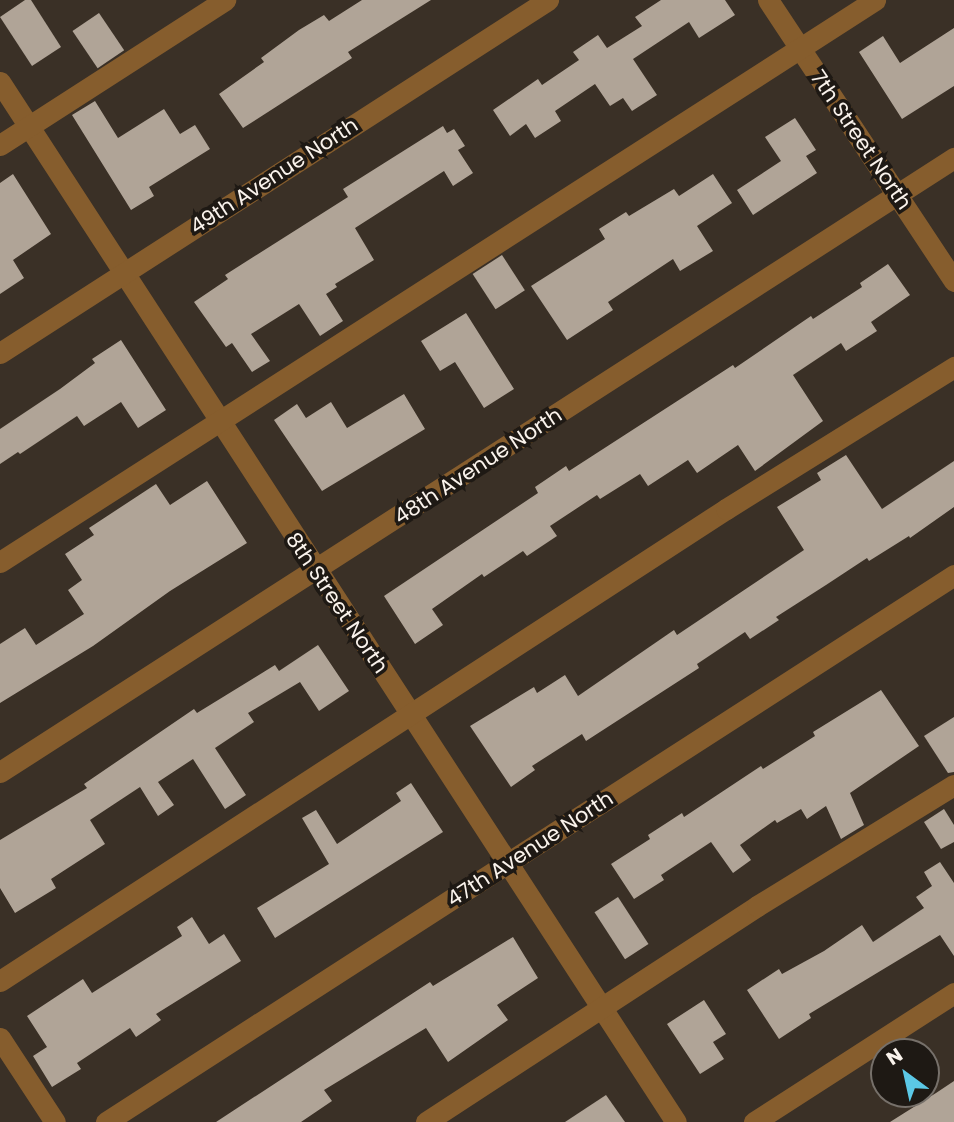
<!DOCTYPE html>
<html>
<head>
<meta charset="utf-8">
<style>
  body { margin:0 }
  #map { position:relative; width:954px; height:1122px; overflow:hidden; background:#3a3026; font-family:Poppins,sans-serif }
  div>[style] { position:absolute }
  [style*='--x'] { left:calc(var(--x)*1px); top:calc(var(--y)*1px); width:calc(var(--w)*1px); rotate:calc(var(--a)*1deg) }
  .building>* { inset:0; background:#b0a497; transform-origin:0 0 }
  .minor>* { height:21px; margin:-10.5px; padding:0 10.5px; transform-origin:10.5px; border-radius:10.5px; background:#865d2d }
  span { translate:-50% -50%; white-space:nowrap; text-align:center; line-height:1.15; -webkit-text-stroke:7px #1e1914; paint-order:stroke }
  .street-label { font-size:21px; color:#faf3ec }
  .north { position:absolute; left:870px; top:1038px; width:70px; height:70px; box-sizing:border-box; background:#1e1914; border:2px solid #76706a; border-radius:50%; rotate:327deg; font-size:19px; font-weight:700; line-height:28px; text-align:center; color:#faf3ec }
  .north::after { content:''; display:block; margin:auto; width:24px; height:32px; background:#5bc8e6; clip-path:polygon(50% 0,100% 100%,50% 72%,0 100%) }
</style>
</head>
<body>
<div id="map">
  <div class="building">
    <div style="clip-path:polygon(25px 0,31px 0,61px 47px,32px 66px,0 17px)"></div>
    <div style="clip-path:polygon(362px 0,431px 0,348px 52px,352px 58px,243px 128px,219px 94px,264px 62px,261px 58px,299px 30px,324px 15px,329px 21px)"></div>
    <div style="clip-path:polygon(661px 0,725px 0,735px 15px,699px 38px,689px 22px,633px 59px,657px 95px,632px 111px,623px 98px,610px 106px,595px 84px,555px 111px,561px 121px,535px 138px,526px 124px,510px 136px,493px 110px,538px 79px,542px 85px,579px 60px,573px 52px,598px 35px,607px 48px,642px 26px,635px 17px)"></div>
    <div style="left:99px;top:13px;width:45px;height:32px;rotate:56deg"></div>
    <div style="clip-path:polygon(954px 28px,954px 86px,902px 119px,859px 52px,883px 36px,900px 63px)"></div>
    <div style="clip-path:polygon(95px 101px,118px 138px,164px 109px,180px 134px,195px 125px,210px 149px,149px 187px,154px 196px,131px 210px,72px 115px)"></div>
    <div style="clip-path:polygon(795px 118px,816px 150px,806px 156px,817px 173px,753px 215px,737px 190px,781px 161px,765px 137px)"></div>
    <div style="clip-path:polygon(443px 126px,447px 133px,454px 129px,465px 146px,458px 150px,473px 173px,453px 186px,444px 171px,355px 228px,374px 260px,335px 284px,337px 287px,326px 294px,343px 321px,320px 336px,299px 304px,251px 334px,270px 361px,252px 372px,232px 343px,226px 347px,194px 302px,228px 279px,225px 275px,348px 197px,343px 189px)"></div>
    <div style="clip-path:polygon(13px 174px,51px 234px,13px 260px,24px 278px,0 294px,0 183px)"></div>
    <div style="clip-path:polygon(713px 174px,732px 203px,697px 226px,713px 251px,680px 271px,673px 259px,608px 302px,613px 310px,567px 340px,531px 286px,605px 239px,599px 229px,626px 212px,629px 216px,674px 189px,679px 196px)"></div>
    <div style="left:502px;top:255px;width:42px;height:35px;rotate:57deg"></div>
    <div style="clip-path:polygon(888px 264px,910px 295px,871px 322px,877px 331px,846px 351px,841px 343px,793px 375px,823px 421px,755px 471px,738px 445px,697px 473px,688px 460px,648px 486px,640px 474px,600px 499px,597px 495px,550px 526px,557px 536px,527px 556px,523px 551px,484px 577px,482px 574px,432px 609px,443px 625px,415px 644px,384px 596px,538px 493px,535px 487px,566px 466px,569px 471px,733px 365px,735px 368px,811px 316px,813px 319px,862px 287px,860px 283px)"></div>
    <div style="clip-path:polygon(466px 313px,514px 389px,484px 408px,455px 362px,440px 371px,421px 341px)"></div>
    <div style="clip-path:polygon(121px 340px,166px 410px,138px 428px,121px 402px,84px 426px,77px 416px,20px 454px,18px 452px,0 464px,0 429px,60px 389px,95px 363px,92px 359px)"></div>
    <div style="clip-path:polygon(404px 394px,425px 429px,322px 491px,274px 420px,297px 404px,306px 418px,331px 402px,347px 428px)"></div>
    <div style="clip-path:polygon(846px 455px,882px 509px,954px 461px,954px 507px,910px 538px,909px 536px,869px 561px,867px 558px,826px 585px,776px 617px,779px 620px,750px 639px,745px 632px,697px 664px,699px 668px,586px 741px,582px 734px,532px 766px,535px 770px,511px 787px,470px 726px,534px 687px,537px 693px,565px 675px,578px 696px,674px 630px,677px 635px,804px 550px,777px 507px,821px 480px,817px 473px)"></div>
    <div style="clip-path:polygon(207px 481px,247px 543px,170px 591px,93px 646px,0 703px,0 644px,25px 628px,36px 645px,84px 614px,68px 590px,82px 580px,65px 554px,94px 535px,89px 528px,156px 484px,170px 505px)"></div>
    <div style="clip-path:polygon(318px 645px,349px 691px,319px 711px,300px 682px,248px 713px,254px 722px,215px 748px,246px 795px,225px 809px,193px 759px,158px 782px,174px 805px,158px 816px,140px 787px,90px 820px,105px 844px,51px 879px,56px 888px,15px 913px,0 888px,0 840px,87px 788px,84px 784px,194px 709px,197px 713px,275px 665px,279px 671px)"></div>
    <div style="clip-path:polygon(881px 690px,919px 746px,850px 793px,864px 825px,841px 839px,826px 806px,807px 819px,801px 809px,777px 823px,775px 820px,740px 845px,751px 860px,733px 873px,711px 842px,661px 875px,664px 880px,634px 899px,611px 864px,650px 839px,648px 835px,682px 813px,684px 817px,761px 766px,763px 769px,815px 736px,813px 732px)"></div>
    <div style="clip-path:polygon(954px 717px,954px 772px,948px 773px,924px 736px)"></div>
    <div style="clip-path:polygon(411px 783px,443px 832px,275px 938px,257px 908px,329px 864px,302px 818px,316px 810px,337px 844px,401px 801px,396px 793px)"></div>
    <div style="clip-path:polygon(944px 809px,954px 825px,954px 842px,941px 849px,924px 822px)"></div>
    <div style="clip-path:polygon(940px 862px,954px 883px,954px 956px,940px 935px,809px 1014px,811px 1018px,779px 1039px,747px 990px,779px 969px,782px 974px,824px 951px,862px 925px,873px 942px,924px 908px,916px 897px,932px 886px,924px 872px)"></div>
    <div style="left:618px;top:897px;width:56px;height:28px;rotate:57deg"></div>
    <div style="clip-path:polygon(192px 917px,209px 944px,224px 934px,241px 961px,156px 1014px,161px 1020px,136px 1037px,130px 1028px,77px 1063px,81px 1069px,52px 1087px,33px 1056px,47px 1047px,27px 1016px,83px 979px,92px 993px,182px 936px,177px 927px)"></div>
    <div style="clip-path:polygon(513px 937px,538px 978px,497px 1005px,508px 1020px,448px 1062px,426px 1028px,324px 1090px,332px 1101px,301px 1122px,216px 1122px,430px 982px,433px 986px)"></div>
    <div style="clip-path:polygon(704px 1000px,726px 1034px,713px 1042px,724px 1059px,700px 1074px,667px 1024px)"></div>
    <div style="clip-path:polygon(954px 1081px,954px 1122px,890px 1122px,936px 1093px)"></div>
    <div style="clip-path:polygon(606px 1095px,625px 1122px,565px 1122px)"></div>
  </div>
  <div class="minor">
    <div style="--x:768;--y:0;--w:337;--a:56.5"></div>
    <div style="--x:0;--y:82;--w:1240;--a:56.98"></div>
    <div style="--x:0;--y:145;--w:268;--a:-32.8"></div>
    <div style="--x:0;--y:353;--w:652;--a:-32.79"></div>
    <div style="--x:0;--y:562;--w:1040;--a:-32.71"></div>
    <div style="--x:0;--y:772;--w:1135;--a:-32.77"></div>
    <div style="--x:0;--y:981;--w:866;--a:-33.03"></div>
    <div style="--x:726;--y:509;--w:269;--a:-31.9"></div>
    <div style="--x:0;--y:1038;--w:100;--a:56.8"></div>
    <div style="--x:106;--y:1122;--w:1009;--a:-32.82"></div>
    <div style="--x:426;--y:1122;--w:395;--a:-33.1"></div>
    <div style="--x:757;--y:906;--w:231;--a:-31.6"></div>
    <div style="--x:754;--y:1122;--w:238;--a:-32.8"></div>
  </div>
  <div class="street-label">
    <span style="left:861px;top:140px;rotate:56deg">7th Street North</span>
    <span style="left:274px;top:176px;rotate:-33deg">49th Avenue North</span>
    <span style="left:478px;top:466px;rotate:-33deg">48th Avenue North</span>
    <span style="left:337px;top:603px;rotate:56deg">8th Street North</span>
    <span style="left:530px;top:849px;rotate:-33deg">47th Avenue North</span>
  </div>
  <div class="north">N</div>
</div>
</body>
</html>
